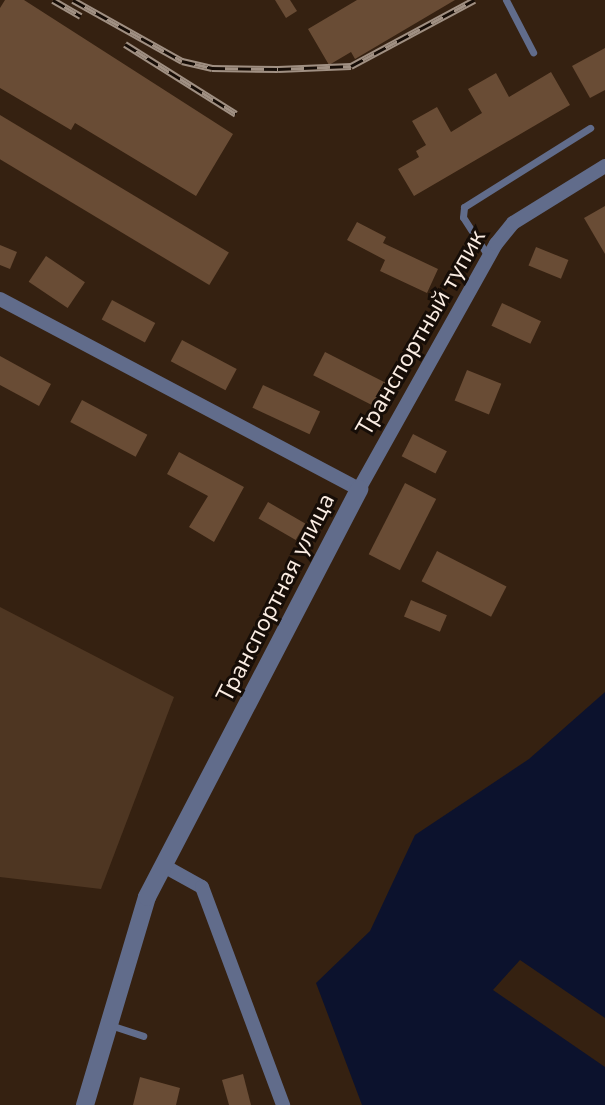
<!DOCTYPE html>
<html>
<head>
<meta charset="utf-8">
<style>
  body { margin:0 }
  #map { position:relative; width:605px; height:1105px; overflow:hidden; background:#352111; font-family:"Nunito Sans",sans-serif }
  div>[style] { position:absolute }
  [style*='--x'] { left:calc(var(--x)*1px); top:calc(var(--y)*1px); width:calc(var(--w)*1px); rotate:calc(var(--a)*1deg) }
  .green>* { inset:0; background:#4e3622 }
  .water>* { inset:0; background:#0c122d }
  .building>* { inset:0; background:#694c35; transform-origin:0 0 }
  .service>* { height:7px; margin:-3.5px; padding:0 3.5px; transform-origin:3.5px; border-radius:3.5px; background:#616c8b }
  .minor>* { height:14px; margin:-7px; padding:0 7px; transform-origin:7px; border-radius:7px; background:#616c8b }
  .tertiary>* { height:18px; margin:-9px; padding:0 9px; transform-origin:9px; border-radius:9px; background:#616c8b }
  .rail>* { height:7px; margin-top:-3.5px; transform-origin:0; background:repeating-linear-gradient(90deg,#160d07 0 13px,#a09083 0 26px); box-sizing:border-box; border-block:2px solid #a09083 }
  span { translate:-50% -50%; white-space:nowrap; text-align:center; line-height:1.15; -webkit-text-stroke:6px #160d07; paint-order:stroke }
  .street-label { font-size:24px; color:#fbede3 }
</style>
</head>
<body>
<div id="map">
  <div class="green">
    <div style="clip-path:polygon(0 607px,174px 697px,101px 889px,0 877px)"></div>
  </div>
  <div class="water">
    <div style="clip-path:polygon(605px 692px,605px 1018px,520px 960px,493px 990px,605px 1067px,605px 1105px,362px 1105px,316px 983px,370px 931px,415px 835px,529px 759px)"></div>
  </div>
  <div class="building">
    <div style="clip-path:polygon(5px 0,24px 0,233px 134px,196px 196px,75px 123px,71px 130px,0 88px,0 8px)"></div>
    <div style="clip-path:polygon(275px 0,290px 0,297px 11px,286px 18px)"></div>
    <div style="clip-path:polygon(357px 0,455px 0,355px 59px,351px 52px,329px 65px,308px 29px)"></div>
    <div style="clip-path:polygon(605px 48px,605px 90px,590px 98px,572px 66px)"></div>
    <div style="clip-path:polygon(551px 72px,570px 105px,414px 196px,398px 169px,419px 157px,416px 151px,426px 145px,412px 121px,437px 107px,451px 132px,482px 113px,468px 89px,496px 73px,509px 97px)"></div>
    <div style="left:0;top:115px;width:267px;height:38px;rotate:31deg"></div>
    <div style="clip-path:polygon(605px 206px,605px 254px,584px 218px)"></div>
    <div style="clip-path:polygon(357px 222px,386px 237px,383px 243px,438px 269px,427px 293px,380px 271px,385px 260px,347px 240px)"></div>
    <div style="clip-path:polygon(0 245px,17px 252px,10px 269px,0 265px)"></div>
    <div style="left:536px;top:247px;width:35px;height:20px;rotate:22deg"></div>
    <div style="left:46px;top:256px;width:47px;height:31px;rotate:34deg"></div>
    <div style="left:112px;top:300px;width:49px;height:22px;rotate:28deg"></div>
    <div style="left:502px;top:303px;width:43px;height:25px;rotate:25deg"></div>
    <div style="left:182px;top:340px;width:62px;height:24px;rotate:28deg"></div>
    <div style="left:325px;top:352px;width:68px;height:26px;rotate:27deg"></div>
    <div style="clip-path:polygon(0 356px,51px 384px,39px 406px,0 385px)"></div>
    <div style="left:467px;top:370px;width:37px;height:33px;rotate:22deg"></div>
    <div style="left:263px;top:385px;width:63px;height:25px;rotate:25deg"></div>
    <div style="left:82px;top:400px;width:74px;height:25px;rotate:28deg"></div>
    <div style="left:413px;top:434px;width:38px;height:25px;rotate:27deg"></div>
    <div style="clip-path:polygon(179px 452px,244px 487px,214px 542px,189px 527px,208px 496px,167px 474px)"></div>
    <div style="left:405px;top:483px;width:35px;height:80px;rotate:27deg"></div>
    <div style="left:268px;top:502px;width:43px;height:19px;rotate:30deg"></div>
    <div style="left:437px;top:551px;width:78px;height:34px;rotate:27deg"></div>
    <div style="left:411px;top:600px;width:39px;height:18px;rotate:23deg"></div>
    <div style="clip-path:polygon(243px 1074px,251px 1105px,229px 1105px,222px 1080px)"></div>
    <div style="clip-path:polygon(140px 1077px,180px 1088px,176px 1105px,133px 1105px)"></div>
  </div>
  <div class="service">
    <div style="--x:506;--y:0;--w:59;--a:62.6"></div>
    <div style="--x:488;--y:256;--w:46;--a:-122.7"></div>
    <div style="--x:463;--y:217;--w:10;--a:-84"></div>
    <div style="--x:464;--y:207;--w:149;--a:-32.1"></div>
    <div style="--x:110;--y:1025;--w:35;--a:18"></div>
  </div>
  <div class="minor">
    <div style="--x:0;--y:299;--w:406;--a:27.9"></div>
    <div style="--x:359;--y:489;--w:281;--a:-60.8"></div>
    <div style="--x:496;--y:244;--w:27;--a:-51"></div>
    <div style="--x:513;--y:223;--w:108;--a:-31.8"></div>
    <div style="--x:164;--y:866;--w:43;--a:28.9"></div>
    <div style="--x:202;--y:887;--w:233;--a:69.6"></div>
  </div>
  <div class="tertiary">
    <div style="--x:85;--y:1105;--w:217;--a:-73.4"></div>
    <div style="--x:147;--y:897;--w:460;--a:-62.5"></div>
  </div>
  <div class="rail">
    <div style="--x:53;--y:0;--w:32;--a:30"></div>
    <div style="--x:73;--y:0;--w:125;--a:29.2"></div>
    <div style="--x:182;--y:61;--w:31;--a:13"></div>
    <div style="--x:212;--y:68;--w:66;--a:0.9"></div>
    <div style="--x:278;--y:69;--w:73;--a:-2.4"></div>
    <div style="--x:351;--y:66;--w:140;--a:-28.2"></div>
    <div style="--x:125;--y:44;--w:131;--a:32.2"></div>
  </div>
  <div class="street-label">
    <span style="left:421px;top:333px;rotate:-60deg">Транспортный тупик</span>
    <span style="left:276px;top:598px;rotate:-63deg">Транспортная улица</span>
  </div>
</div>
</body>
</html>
